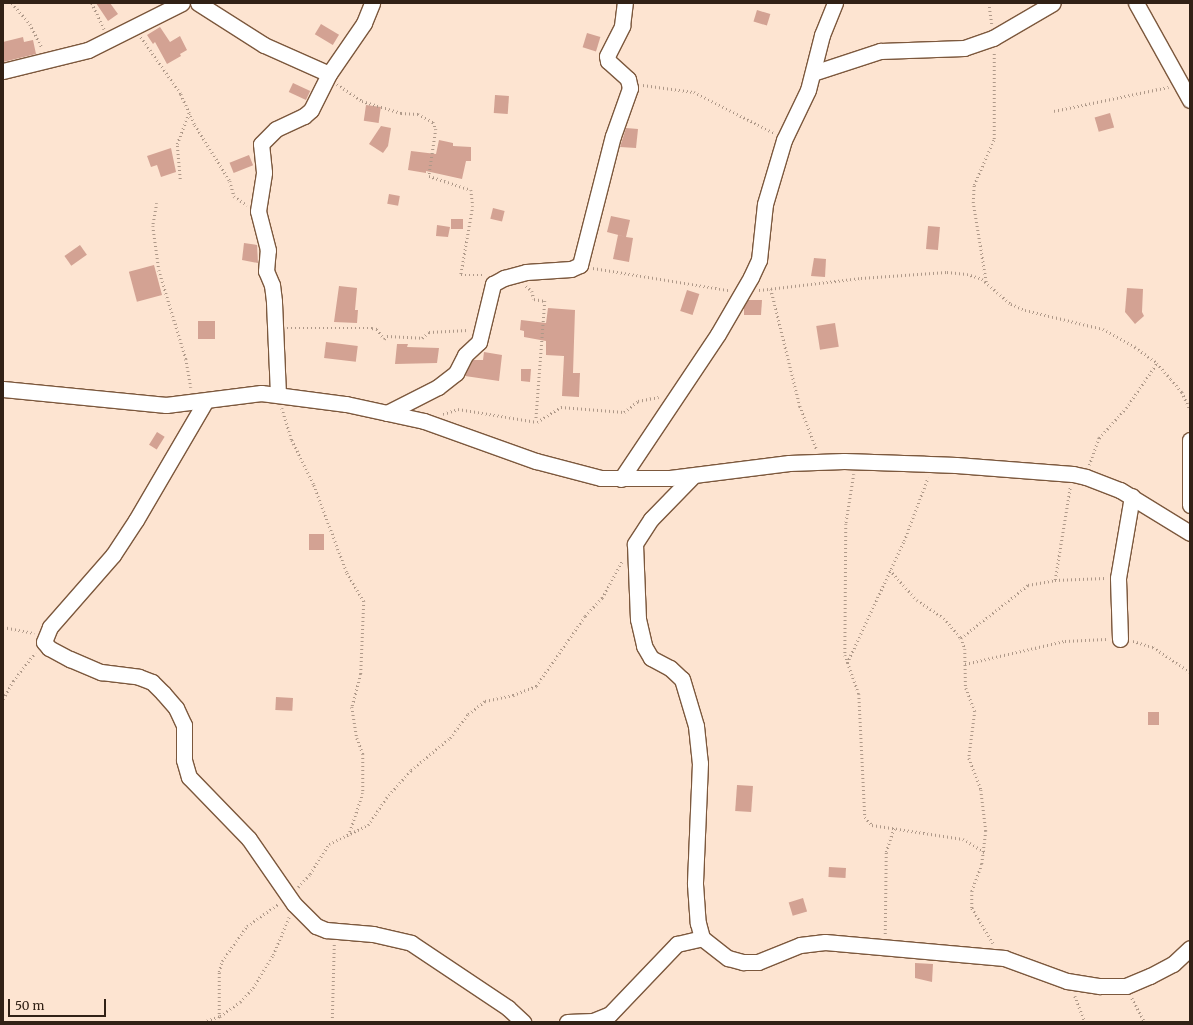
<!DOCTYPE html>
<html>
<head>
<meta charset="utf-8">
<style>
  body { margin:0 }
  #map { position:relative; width:1193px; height:1025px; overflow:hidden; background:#fde4d1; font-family:Merriweather,serif }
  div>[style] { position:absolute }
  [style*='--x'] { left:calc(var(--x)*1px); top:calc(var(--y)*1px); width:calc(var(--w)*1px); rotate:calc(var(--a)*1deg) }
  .building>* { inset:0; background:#d3a293; transform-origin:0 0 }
  .path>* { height:2.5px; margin-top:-1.25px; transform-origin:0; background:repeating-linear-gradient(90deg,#af9989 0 1px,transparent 0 4px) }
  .roads { filter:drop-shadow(1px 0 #7c583d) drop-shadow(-1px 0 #7c583d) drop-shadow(0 1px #7c583d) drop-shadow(0 -1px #7c583d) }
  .street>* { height:15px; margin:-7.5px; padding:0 7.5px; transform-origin:7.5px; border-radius:7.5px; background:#fff }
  span { translate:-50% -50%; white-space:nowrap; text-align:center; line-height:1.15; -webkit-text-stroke:3px #fde4d1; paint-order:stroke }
  .frame { position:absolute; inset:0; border:4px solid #312116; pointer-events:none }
  .scale { position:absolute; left:8px; top:999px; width:98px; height:18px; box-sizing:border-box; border:2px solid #312116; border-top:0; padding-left:5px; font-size:12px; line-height:14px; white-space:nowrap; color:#312116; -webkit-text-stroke:3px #fde4d1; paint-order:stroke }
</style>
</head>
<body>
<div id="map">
  <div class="building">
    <div style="clip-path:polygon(96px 3px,110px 3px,118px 14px,108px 21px)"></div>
    <div style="left:757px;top:10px;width:14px;height:12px;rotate:17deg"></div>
    <div style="left:321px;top:24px;width:21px;height:12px;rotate:31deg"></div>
    <div style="clip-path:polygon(160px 27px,170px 42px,180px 36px,187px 50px,180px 54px,181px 56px,167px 64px,155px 42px,153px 44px,147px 35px)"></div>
    <div style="left:587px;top:33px;width:14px;height:15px;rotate:17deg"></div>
    <div style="clip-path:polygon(23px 37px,24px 42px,33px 40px,36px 54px,3px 62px,3px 42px)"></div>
    <div style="left:293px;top:83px;width:19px;height:10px;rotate:25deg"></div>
    <div style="left:495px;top:95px;width:14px;height:18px;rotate:4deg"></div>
    <div style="left:366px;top:105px;width:15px;height:16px;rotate:8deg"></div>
    <div style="left:1110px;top:113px;width:15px;height:16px;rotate:74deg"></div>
    <div style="clip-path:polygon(381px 126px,391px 128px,388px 146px,383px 153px,369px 144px)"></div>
    <div style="clip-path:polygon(626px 128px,638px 129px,636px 148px,620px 147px)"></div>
    <div style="clip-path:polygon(439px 140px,453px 143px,453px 146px,471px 147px,471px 161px,466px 161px,462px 179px,426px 171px,426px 173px,408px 170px,411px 151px,436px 154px)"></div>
    <div style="clip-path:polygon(171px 148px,176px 172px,161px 177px,157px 165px,151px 167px,147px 156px)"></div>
    <div style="left:249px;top:155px;width:11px;height:21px;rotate:68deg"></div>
    <div style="left:389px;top:194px;width:11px;height:10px;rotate:10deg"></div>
    <div style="left:493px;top:208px;width:12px;height:11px;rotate:14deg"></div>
    <div style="clip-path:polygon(611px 216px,630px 220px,626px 237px,633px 238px,629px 262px,613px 259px,618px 235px,626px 237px,607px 232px)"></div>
    <div style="left:451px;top:219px;width:12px;height:10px"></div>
    <div style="clip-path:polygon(437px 225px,450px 227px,448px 237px,436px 236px)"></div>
    <div style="left:928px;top:226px;width:12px;height:23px;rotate:5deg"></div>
    <div style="clip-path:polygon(244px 243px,257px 245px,258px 263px,242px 260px)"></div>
    <div style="left:80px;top:245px;width:12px;height:19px;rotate:55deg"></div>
    <div style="clip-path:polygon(814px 258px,826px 259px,825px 277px,811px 276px)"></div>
    <div style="left:154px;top:265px;width:31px;height:26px;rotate:75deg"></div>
    <div style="clip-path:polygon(339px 286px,357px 288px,355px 310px,358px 310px,357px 323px,334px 322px)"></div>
    <div style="clip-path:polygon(1127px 288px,1143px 289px,1142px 312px,1144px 316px,1135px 324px,1125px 312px)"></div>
    <div style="left:687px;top:290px;width:13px;height:22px;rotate:18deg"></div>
    <div style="clip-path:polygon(748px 300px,762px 300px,761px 315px,744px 315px,744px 307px)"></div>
    <div style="clip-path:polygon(548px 308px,575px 310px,573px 373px,580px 373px,579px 397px,562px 396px,564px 356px,546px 355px,546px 341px,524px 337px,524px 331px,520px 330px,521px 320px,546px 323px)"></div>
    <div style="left:198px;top:321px;width:17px;height:18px"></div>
    <div style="left:835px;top:323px;width:24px;height:19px;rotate:81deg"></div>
    <div style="left:326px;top:342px;width:32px;height:16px;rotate:7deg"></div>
    <div style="clip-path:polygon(397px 344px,408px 344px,407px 347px,439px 348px,437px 363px,395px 364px)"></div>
    <div style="clip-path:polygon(484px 352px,502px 355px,499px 381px,465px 376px,473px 360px,483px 360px)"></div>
    <div style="clip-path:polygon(521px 369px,531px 369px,530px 382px,521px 381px)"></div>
    <div style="left:157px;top:432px;width:9px;height:15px;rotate:32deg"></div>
    <div style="left:309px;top:534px;width:15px;height:16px"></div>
    <div style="left:276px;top:697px;width:17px;height:13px;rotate:3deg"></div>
    <div style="left:1148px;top:712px;width:11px;height:13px"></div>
    <div style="left:737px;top:785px;width:16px;height:26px;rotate:4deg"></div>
    <div style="left:829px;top:867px;width:17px;height:10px;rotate:3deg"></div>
    <div style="left:803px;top:898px;width:14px;height:15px;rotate:73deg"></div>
    <div style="clip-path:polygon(915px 963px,933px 964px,932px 982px,915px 978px)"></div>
  </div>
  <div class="path">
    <div style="--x:12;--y:3;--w:28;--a:49"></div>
    <div style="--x:30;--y:24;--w:27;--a:63"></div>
    <div style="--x:92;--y:3;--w:29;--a:65"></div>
    <div style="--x:989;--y:3;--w:21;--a:82"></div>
    <div style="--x:141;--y:37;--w:70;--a:54.9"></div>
    <div style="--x:181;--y:94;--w:34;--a:66"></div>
    <div style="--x:195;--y:125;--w:66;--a:58"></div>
    <div style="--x:230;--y:181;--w:16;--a:75"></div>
    <div style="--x:234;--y:196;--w:16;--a:35"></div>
    <div style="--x:337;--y:84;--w:30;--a:34"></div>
    <div style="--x:362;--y:101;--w:41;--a:17.1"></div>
    <div style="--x:401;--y:113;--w:17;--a:3"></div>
    <div style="--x:418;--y:114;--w:17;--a:28"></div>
    <div style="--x:433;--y:122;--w:8;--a:67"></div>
    <div style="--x:436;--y:129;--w:48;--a:98.5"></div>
    <div style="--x:429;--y:176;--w:44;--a:18.4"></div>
    <div style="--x:471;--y:190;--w:16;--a:83"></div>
    <div style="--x:473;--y:206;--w:70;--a:99.9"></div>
    <div style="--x:461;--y:275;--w:22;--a:0"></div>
    <div style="--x:643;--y:85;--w:51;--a:7.8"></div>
    <div style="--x:694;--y:92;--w:90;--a:27.1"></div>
    <div style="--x:1054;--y:111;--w:117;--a:-11.8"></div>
    <div style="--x:180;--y:179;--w:35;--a:-95"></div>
    <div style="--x:177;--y:144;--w:34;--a:-69"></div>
    <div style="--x:157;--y:203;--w:23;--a:100"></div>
    <div style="--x:153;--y:226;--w:44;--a:82.2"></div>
    <div style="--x:159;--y:270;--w:93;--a:73.1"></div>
    <div style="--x:186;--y:359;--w:29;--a:80"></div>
    <div style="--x:593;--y:268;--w:137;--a:9.3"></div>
    <div style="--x:986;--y:282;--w:80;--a:-99.3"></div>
    <div style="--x:973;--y:203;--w:18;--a:-87"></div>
    <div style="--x:974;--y:185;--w:50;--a:-66.5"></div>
    <div style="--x:994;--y:139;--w:88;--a:-90"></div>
    <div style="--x:526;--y:286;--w:8;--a:40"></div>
    <div style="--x:532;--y:291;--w:8;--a:76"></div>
    <div style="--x:534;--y:299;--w:11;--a:10"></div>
    <div style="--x:545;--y:301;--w:120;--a:94.3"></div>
    <div style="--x:771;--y:289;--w:121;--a:76.1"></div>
    <div style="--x:800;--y:406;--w:47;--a:68.9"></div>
    <div style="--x:759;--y:290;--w:103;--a:-6.7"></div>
    <div style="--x:861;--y:278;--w:86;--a:-4"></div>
    <div style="--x:947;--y:272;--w:20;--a:6"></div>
    <div style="--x:967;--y:274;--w:16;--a:18"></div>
    <div style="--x:982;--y:279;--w:38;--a:41"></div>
    <div style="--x:1011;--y:304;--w:15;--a:23"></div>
    <div style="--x:1025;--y:310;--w:80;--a:13.7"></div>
    <div style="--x:1103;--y:329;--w:37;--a:29"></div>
    <div style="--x:1135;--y:347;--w:27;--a:36"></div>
    <div style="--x:1157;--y:363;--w:21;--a:49"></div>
    <div style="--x:1171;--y:379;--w:17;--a:50"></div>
    <div style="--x:1182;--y:392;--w:19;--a:65"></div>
    <div style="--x:287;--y:328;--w:85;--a:0"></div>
    <div style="--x:372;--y:328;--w:5;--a:11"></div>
    <div style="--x:377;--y:329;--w:12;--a:55"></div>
    <div style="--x:384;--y:339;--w:4;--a:-45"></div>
    <div style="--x:387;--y:336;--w:35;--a:3"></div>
    <div style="--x:422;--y:338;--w:9;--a:-41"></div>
    <div style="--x:429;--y:332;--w:39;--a:-3"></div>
    <div style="--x:282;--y:408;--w:34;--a:73"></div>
    <div style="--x:292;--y:440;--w:50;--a:63.9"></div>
    <div style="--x:314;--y:485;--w:94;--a:69.4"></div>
    <div style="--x:347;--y:573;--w:33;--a:59"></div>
    <div style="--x:364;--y:601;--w:73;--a:92.4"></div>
    <div style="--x:361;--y:674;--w:34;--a:105"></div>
    <div style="--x:352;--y:707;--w:31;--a:81"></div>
    <div style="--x:357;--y:738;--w:17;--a:69"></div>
    <div style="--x:363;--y:754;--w:39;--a:90"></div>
    <div style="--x:363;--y:793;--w:44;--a:108.4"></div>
    <div style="--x:443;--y:414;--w:16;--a:-18"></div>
    <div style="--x:458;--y:409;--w:80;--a:9.3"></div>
    <div style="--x:537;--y:422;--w:28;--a:-32"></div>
    <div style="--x:561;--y:407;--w:63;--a:4.5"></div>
    <div style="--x:624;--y:412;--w:18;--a:-38"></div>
    <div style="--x:638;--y:401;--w:21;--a:-11"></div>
    <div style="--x:1089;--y:465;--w:29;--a:-70"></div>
    <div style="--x:1099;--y:438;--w:40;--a:-48"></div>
    <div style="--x:1126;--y:408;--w:55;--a:-55.4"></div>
    <div style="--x:854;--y:474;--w:51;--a:99.1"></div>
    <div style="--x:846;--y:524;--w:131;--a:90.4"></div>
    <div style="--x:845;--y:655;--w:41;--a:70.3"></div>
    <div style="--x:859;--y:694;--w:123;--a:87.2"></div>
    <div style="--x:865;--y:817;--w:11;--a:49"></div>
    <div style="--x:872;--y:825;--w:92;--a:8.7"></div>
    <div style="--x:963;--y:839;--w:26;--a:31"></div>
    <div style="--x:890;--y:570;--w:40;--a:48"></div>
    <div style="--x:917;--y:600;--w:32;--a:34"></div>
    <div style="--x:944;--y:618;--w:26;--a:50"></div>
    <div style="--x:961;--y:638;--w:12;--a:70"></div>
    <div style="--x:965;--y:649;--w:39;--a:89"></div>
    <div style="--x:966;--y:688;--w:25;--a:69"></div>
    <div style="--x:975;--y:711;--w:47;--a:97.3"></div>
    <div style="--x:969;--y:758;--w:34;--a:69"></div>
    <div style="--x:981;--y:790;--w:41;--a:83"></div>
    <div style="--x:986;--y:831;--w:33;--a:97"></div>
    <div style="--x:982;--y:864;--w:29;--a:110"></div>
    <div style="--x:972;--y:891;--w:17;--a:90"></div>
    <div style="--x:972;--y:908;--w:41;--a:59"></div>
    <div style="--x:1055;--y:580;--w:94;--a:-80.8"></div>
    <div style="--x:3;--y:627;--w:32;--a:11"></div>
    <div style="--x:961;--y:638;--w:85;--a:-38.3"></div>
    <div style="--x:1028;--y:585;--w:27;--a:-10"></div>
    <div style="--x:1055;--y:580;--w:50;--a:-2.3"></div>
    <div style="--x:1133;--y:641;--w:21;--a:17"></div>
    <div style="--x:1153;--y:647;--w:45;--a:34"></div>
    <div style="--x:847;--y:663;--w:135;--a:-65"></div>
    <div style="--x:904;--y:541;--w:68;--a:-69.4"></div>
    <div style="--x:965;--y:664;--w:103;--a:-13"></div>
    <div style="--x:1065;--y:641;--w:41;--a:-2.8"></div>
    <div style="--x:3;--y:699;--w:21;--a:-61"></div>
    <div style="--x:13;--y:681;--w:36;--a:-52"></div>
    <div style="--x:298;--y:887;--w:18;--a:-47"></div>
    <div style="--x:310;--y:874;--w:36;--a:-58"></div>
    <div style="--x:329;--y:844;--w:43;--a:-26"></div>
    <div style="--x:368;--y:825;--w:32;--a:-56"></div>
    <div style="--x:386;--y:798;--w:38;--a:-48"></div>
    <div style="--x:411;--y:770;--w:50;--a:-39.4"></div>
    <div style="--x:450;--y:738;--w:30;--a:-53"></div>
    <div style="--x:468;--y:714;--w:21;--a:-37"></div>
    <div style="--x:485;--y:701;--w:29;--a:-12"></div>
    <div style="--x:513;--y:695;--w:25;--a:-21"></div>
    <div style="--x:536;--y:686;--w:85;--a:-55"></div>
    <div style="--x:585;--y:616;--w:25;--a:-47"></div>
    <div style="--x:602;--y:598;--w:42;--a:-61.6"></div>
    <div style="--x:885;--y:934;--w:82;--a:-89.3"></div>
    <div style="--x:886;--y:852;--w:26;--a:-72"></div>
    <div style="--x:1075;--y:996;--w:28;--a:69"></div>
    <div style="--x:1132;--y:998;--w:27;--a:62"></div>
    <div style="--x:203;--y:1022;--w:18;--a:-19"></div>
    <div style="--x:220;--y:1016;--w:24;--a:-35"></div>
    <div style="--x:240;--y:1002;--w:19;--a:-47"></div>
    <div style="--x:253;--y:988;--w:39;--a:-59"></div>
    <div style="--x:273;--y:955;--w:41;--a:-67.2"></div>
    <div style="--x:219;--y:1022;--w:50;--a:-90"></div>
    <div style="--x:219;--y:972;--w:11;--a:-75"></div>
    <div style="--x:222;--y:961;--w:43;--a:-54.5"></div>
    <div style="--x:247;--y:926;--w:39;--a:-35"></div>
    <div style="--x:332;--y:1022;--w:79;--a:-88.5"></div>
  </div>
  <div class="roads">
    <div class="street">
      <div style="--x:198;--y:3;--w:78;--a:32.5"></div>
      <div style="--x:264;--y:45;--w:71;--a:24"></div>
      <div style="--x:1136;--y:3;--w:111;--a:60.9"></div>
      <div style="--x:3;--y:71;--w:88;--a:-13.9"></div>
      <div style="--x:88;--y:50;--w:105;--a:-26.6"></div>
      <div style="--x:813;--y:73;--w:71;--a:-18.2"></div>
      <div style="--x:880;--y:51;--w:84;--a:-2"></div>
      <div style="--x:964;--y:48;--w:31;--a:-19"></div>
      <div style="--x:993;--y:38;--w:69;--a:-30.3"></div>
      <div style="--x:3;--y:389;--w:164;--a:5.6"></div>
      <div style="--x:166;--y:405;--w:96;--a:-7.2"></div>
      <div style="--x:261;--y:393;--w:86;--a:7.4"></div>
      <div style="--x:346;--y:404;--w:80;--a:12.3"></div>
      <div style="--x:424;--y:421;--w:119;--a:19.7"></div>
      <div style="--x:536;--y:461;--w:67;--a:14.7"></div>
      <div style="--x:601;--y:478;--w:69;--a:0"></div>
      <div style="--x:670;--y:478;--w:120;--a:-7.2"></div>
      <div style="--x:789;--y:463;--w:55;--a:-2.1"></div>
      <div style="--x:844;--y:461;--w:112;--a:2"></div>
      <div style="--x:956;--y:465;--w:117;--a:4.4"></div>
      <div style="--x:1073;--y:474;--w:13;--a:13"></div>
      <div style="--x:1086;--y:477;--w:36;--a:21"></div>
      <div style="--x:1120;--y:490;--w:82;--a:31.6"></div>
      <div style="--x:278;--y:394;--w:93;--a:-92.5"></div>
      <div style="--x:274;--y:301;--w:16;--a:-97"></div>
      <div style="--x:272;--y:285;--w:15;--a:-113"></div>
      <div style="--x:266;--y:271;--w:21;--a:-85"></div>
      <div style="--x:268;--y:250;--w:40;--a:-104.4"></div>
      <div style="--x:258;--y:211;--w:39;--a:-81"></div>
      <div style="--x:264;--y:172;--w:28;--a:-96"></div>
      <div style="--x:261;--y:144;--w:21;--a:-45"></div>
      <div style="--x:276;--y:129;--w:31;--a:-25"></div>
      <div style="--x:304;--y:116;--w:9;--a:-41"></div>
      <div style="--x:311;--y:110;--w:40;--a:-63.4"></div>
      <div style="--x:329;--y:74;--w:62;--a:-55.5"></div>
      <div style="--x:364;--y:23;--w:22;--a:-68"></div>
      <div style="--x:205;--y:402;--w:137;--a:120.3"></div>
      <div style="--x:136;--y:520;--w:42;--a:123.3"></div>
      <div style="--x:113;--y:555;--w:96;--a:131.2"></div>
      <div style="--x:50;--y:627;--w:16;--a:112"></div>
      <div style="--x:44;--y:642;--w:8;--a:50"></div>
      <div style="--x:49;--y:648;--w:24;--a:28"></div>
      <div style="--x:70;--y:659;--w:34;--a:23"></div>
      <div style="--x:101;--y:672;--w:38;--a:7"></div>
      <div style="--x:139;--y:677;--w:14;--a:21"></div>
      <div style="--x:152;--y:682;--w:16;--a:45"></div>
      <div style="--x:163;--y:693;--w:20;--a:49"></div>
      <div style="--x:176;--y:708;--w:19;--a:65"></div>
      <div style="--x:184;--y:725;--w:35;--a:90"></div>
      <div style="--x:184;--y:760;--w:18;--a:74"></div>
      <div style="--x:189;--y:777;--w:86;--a:45.9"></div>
      <div style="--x:249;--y:839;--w:79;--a:55.3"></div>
      <div style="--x:294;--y:904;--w:31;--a:45"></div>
      <div style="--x:316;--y:926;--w:11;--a:22"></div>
      <div style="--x:326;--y:930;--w:47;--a:4.9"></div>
      <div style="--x:373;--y:934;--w:39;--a:13"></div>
      <div style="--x:411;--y:943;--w:117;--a:33.8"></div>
      <div style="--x:508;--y:1008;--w:21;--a:43"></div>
      <div style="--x:387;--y:413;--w:57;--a:-27"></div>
      <div style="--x:438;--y:387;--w:23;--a:-38"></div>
      <div style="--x:456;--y:373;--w:20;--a:-63"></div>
      <div style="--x:465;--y:355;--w:19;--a:-43"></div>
      <div style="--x:479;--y:342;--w:60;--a:-76.4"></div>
      <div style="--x:493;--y:284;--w:13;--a:-29"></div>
      <div style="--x:504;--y:278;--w:23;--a:-15"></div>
      <div style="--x:526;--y:272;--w:45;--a:-3.8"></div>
      <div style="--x:571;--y:269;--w:10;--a:-24"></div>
      <div style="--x:580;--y:265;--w:133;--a:-75.7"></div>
      <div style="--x:613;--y:136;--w:51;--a:-70.5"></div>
      <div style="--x:630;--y:88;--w:9;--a:-103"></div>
      <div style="--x:628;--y:79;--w:27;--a:-138"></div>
      <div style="--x:608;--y:61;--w:5;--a:-101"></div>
      <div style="--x:607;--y:56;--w:34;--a:-63"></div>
      <div style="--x:622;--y:26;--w:23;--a:-83"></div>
      <div style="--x:1190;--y:440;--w:65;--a:90"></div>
      <div style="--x:693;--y:476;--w:60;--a:134.3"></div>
      <div style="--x:651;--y:519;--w:30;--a:123"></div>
      <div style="--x:635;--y:544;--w:75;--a:87.7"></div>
      <div style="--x:638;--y:619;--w:28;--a:77"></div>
      <div style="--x:644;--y:646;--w:14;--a:60"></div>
      <div style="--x:651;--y:658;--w:21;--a:28"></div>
      <div style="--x:670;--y:668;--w:16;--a:43"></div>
      <div style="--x:682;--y:679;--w:49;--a:73.4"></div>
      <div style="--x:696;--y:726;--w:37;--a:84"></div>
      <div style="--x:700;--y:763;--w:121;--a:92.4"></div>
      <div style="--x:695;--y:884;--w:39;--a:86"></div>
      <div style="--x:698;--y:923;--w:16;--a:75"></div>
      <div style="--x:702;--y:938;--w:33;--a:38"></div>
      <div style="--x:728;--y:958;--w:16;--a:15"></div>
      <div style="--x:743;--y:962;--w:15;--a:0"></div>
      <div style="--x:758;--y:962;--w:45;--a:-22"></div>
      <div style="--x:800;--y:945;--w:25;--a:-7"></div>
      <div style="--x:825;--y:942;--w:180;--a:5.1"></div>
      <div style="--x:1004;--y:958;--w:67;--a:20.1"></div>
      <div style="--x:1067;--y:981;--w:33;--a:9"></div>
      <div style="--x:1100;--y:986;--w:26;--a:0"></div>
      <div style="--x:1126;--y:986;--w:26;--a:-23"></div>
      <div style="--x:1150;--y:976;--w:26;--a:-28"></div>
      <div style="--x:1173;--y:964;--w:23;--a:-43"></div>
      <div style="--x:621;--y:479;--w:174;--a:-56.2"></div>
      <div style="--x:718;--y:334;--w:66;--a:-59.9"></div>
      <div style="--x:751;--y:277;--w:19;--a:-65"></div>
      <div style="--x:759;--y:260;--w:56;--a:-83.9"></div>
      <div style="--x:765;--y:204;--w:67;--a:-73.5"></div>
      <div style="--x:784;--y:140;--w:55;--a:-64.4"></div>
      <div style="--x:808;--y:90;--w:57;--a:-75.7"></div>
      <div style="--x:822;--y:35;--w:35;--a:-68"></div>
      <div style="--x:1120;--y:639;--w:61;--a:-91.9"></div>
      <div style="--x:1118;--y:578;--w:83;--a:-80.3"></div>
      <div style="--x:567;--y:1022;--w:26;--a:-2"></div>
      <div style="--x:593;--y:1021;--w:18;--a:-22"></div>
      <div style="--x:610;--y:1014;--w:97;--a:-46.3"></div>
      <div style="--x:677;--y:944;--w:26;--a:-13"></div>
    </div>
  </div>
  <div class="frame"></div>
  <div class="scale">50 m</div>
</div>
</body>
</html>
